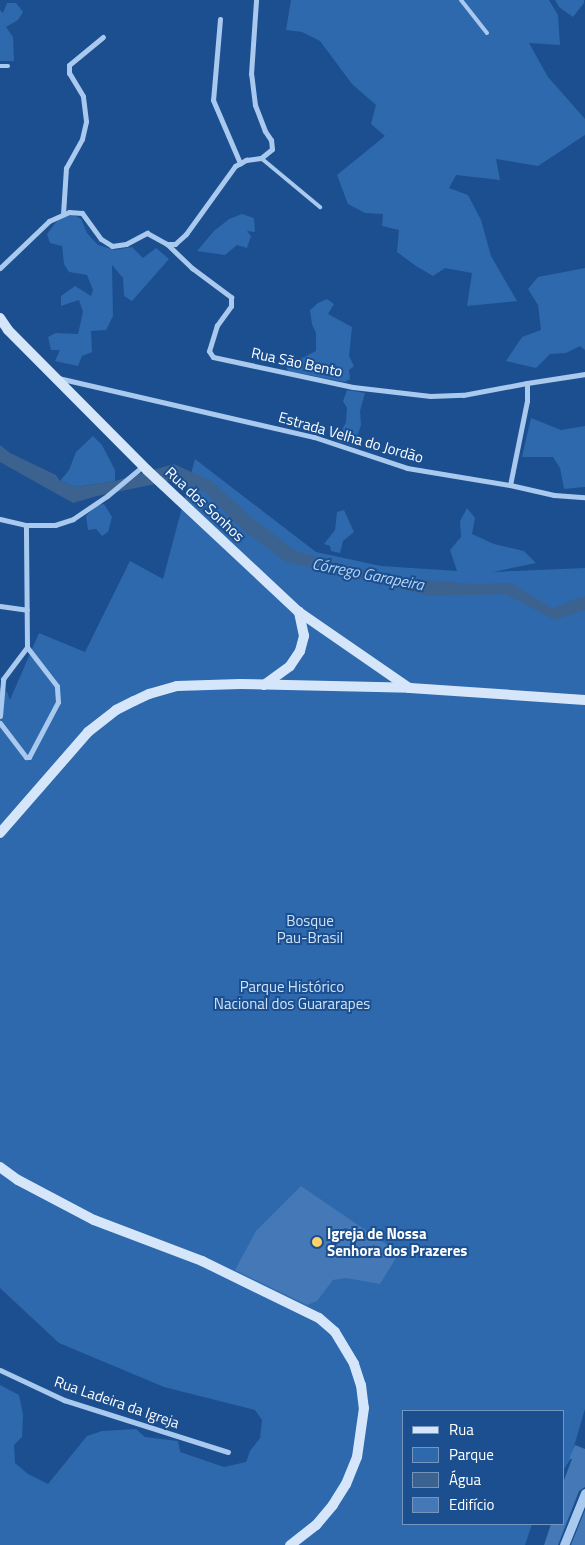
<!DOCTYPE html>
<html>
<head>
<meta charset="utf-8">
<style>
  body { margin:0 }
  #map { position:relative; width:585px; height:1545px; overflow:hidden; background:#1b4f8f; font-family:"Titillium Web",sans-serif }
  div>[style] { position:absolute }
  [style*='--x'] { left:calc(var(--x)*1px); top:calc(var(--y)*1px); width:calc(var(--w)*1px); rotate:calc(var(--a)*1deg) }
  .green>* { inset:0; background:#2e69ad }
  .water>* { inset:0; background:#3c6290 }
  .building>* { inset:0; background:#4478b7 }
  .service>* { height:4px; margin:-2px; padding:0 2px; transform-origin:2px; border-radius:2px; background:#a9c9ee }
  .minor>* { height:5px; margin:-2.5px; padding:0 2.5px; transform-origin:2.5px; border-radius:2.5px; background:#a9c9ee }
  .tertiary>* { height:9px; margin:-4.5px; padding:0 4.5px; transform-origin:4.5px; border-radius:4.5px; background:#a9c9ee }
  .secondary>* { height:10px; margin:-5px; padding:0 5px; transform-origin:5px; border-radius:5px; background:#d6e6fa }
  .dots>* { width:14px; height:14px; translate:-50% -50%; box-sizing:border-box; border:2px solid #1b4f8f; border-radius:50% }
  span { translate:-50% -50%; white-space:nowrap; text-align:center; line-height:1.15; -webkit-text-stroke:4px #1b4f8f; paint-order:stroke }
  .street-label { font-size:15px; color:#fff }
  .park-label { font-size:15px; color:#cfe3fa }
  .poi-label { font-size:15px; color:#fff; font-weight:700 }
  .left { translate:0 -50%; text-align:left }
  .water-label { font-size:16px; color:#b5d3f5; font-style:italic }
  .legend { position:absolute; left:402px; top:1410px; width:162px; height:115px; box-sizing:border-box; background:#1b4f8f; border:1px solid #7695bc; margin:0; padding:6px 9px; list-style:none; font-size:15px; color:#fff }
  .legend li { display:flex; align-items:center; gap:10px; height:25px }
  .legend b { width:25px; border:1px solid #7695bc }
</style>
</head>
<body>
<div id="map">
  <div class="green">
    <div style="clip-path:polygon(291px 0,549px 0,558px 15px,560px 45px,529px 43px,548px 77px,585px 119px,585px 135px,538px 166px,496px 159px,500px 180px,456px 175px,449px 188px,468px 195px,481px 220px,491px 256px,517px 301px,467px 306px,472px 273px,445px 268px,433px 276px,416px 266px,397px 252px,399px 230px,382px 226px,383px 214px,365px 213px,348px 204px,337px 175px,385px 136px,371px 124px,376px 105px,352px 84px,320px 41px,302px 32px,286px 30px)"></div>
    <div style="clip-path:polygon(555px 0,584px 0,584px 3px,573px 17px,559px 7px)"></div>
    <div style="clip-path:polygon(7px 3px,16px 3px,23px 12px,18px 20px,6px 27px,13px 37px,14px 61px,0 61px,0 10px,3px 13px)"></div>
    <div style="clip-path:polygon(69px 212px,81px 219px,87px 233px,98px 245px,115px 250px,132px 247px,143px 258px,156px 248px,169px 259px,132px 301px,124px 296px,123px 278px,112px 265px,113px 316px,106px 330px,91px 331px,92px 352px,82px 356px,78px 366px,55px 361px,60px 350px,51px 350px,48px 337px,56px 333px,78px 334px,83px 312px,79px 300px,61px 306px,61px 296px,75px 286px,91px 296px,93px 290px,87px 275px,69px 272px,64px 264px,62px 246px,50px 243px,47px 234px,56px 222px)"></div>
    <div style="clip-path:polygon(242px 214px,254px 218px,255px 232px,247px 231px,251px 236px,247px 248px,237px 245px,225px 255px,197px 251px,214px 231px,229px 219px)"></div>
    <div style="clip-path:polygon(585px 268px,585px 350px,580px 346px,566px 353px,550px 354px,536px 368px,506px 361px,522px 337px,541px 330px,538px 305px,528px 289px,538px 277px)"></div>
    <div style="clip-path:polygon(327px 299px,334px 304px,328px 314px,352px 327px,349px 356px,354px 366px,349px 370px,350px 379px,345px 382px,288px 371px,286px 366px,316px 351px,316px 333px,312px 324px,310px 310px,318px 303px)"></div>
    <div style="clip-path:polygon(347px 390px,365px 393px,360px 411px,361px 425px,354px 446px,337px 441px,346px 422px,347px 408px,343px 401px)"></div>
    <div style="clip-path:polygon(531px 418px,561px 430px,585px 426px,585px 487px,564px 489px,560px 468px,553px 457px,522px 457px)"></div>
    <div style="clip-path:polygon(93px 436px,102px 445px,115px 470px,115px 481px,77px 487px,60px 481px,69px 470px,76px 452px)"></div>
    <div style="clip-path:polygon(195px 459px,316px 552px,381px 566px,457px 571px,450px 550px,461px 537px,460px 521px,467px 508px,475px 518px,472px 534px,494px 544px,524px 551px,536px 563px,493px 572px,585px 568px,585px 1409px,570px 1460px,564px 1469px,564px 1411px,404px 1411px,404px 1524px,532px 1524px,525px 1545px,0 1545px,0 1385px,19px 1395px,23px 1414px,22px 1437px,14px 1445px,15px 1463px,28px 1474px,48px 1484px,87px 1436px,102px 1431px,136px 1429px,145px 1437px,178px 1441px,180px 1452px,224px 1467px,246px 1462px,250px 1451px,260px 1438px,262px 1420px,255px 1410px,164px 1387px,59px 1343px,0 1288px,0 688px,7px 692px,10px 700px,39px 633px,85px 652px,130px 561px,163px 579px)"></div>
    <div style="clip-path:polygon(104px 504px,112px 517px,108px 532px,102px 536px,96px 529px,88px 530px,86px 516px,97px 505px)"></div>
    <div style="clip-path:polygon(344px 510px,354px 532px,343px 541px,340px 553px,331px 551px,330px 546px,324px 544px,335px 530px,337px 512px)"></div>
  </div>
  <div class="water">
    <div style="clip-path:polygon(0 445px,10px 453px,56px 475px,60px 481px,77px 487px,115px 481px,174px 464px,213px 482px,251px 517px,296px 551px,352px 567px,405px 578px,473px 584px,511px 583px,552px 608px,585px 596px,585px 610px,555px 620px,505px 594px,430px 596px,286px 562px,242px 529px,206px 493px,175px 480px,97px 496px,73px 503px,0 462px)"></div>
  </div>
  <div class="building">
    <div style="clip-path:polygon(301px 1186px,399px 1253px,380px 1284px,346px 1278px,333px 1280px,317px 1301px,307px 1305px,235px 1270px,256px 1231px)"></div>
    <div style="clip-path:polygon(575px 1445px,585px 1449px,585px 1487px,579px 1491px,558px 1545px,544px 1545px,551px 1524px,564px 1524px,564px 1480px,572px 1459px,569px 1459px)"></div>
    <div style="clip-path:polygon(585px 1510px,585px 1545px,571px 1545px)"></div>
  </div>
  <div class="service">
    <div style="--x:461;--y:0;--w:42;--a:51.8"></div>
    <div style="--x:0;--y:66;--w:8;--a:0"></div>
    <div style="--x:261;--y:158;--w:77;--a:39.7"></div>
  </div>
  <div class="minor">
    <div style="--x:220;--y:19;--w:81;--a:94.9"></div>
    <div style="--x:213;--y:100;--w:69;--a:66.8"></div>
    <div style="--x:63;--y:214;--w:46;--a:-86.3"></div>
    <div style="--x:66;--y:168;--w:33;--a:-61"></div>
    <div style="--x:82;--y:139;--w:18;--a:-77"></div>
    <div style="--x:86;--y:121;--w:25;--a:-97"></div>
    <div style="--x:83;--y:96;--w:27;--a:-121"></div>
    <div style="--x:69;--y:73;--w:8;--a:-90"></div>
    <div style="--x:69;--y:65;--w:44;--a:-39.5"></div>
    <div style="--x:167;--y:244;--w:35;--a:44"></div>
    <div style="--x:192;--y:268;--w:49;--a:36.6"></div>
    <div style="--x:231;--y:297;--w:9;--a:90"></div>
    <div style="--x:231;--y:306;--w:24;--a:126"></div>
    <div style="--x:217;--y:325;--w:27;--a:107"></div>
    <div style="--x:209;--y:351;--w:7;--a:56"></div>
    <div style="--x:213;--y:357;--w:143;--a:12.1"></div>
    <div style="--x:353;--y:387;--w:78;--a:6.7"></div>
    <div style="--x:430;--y:396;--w:33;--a:-2"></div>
    <div style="--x:463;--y:395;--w:65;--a:-10.6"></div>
    <div style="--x:0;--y:268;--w:68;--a:-43.8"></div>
    <div style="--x:49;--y:221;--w:22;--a:-24"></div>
    <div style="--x:69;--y:212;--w:13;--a:4"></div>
    <div style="--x:82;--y:213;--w:32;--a:54"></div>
    <div style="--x:101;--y:239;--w:13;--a:32"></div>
    <div style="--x:112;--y:246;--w:14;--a:-8"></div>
    <div style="--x:126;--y:244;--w:24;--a:-28"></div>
    <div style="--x:147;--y:233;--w:23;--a:29"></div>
    <div style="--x:167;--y:244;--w:8;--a:0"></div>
    <div style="--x:175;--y:244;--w:15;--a:-42"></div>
    <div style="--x:186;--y:234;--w:84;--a:-54.2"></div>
    <div style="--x:235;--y:166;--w:13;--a:-29"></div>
    <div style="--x:246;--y:160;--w:15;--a:-8"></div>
    <div style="--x:261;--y:158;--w:14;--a:-39"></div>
    <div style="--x:272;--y:149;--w:9;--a:-96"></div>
    <div style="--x:271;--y:140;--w:11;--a:-124"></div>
    <div style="--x:265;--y:131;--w:28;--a:-111"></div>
    <div style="--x:255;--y:105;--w:31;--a:-97"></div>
    <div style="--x:251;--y:74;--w:74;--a:-86.1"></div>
    <div style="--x:58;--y:378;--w:263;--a:13"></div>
    <div style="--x:314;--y:437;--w:98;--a:18.4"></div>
    <div style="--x:407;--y:468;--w:104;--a:9.4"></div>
    <div style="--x:510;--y:485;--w:45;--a:12.8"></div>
    <div style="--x:554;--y:495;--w:31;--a:4"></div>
    <div style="--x:510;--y:485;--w:86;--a:-78.6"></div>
    <div style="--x:527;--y:401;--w:18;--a:-90"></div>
    <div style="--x:527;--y:383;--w:59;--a:-8.8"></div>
    <div style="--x:0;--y:519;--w:27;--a:13"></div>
    <div style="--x:26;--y:525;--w:29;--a:0"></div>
    <div style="--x:55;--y:525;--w:19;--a:-18"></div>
    <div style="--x:73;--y:519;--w:41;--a:-34.1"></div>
    <div style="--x:107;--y:496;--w:47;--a:-39.8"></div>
    <div style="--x:0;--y:606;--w:27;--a:8"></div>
    <div style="--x:0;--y:716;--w:37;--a:-85"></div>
    <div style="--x:3;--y:679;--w:40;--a:-53"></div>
    <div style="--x:0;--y:723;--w:43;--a:52.6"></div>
    <div style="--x:26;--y:757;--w:3;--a:0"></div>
    <div style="--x:29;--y:757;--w:62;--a:-62.2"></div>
    <div style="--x:58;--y:702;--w:16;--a:-94"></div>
    <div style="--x:57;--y:686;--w:49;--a:-127.6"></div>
    <div style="--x:27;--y:647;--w:122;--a:-90.5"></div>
    <div style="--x:0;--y:1370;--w:71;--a:25.1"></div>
    <div style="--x:64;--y:1400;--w:172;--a:17.6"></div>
  </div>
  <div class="tertiary">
    <div style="--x:564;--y:1545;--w:56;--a:-68"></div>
  </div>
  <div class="secondary">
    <div style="--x:0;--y:318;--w:14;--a:56"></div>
    <div style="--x:8;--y:330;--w:197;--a:45.2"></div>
    <div style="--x:147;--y:470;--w:208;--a:43.1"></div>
    <div style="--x:299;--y:612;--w:134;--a:34.6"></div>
    <div style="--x:264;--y:685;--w:32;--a:-36"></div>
    <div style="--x:290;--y:666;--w:18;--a:-56"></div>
    <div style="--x:300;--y:651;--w:16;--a:-75"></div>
    <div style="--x:304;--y:636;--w:25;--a:-102"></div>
    <div style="--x:0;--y:833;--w:134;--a:-48.9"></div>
    <div style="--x:88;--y:732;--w:36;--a:-38"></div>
    <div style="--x:116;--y:710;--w:20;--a:-27"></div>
    <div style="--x:134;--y:701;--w:17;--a:-25"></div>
    <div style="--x:149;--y:694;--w:29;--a:-16"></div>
    <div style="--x:177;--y:686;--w:63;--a:-1.8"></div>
    <div style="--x:240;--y:684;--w:170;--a:1.3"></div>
    <div style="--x:410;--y:688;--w:175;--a:3.9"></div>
    <div style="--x:0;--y:1167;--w:22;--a:36"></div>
    <div style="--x:18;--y:1180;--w:86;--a:27.8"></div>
    <div style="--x:94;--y:1220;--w:116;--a:20.8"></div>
    <div style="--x:202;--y:1261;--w:130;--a:26"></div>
    <div style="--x:319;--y:1318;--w:21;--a:41"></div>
    <div style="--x:335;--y:1332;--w:37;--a:59"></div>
    <div style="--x:354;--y:1364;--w:22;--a:72"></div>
    <div style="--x:361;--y:1385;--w:23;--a:83"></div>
    <div style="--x:364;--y:1408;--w:49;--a:98.1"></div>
    <div style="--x:357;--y:1457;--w:29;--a:112"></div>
    <div style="--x:346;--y:1484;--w:25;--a:122"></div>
    <div style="--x:333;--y:1505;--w:26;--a:130"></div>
    <div style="--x:316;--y:1525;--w:33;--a:142"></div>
  </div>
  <div class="dots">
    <div style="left:317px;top:1242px;background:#ffd166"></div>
  </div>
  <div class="street-label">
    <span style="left:297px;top:362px;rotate:12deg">Rua São Bento</span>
    <span style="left:351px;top:437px;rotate:16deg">Estrada Velha do Jordão</span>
    <span style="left:205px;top:504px;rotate:43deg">Rua dos Sonhos</span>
    <span style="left:117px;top:1402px;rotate:19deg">Rua Ladeira da Igreja</span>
  </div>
  <div class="park-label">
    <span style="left:310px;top:929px">Bosque<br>Pau-Brasil</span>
    <span style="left:292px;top:995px">Parque Histórico<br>Nacional dos Guararapes</span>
  </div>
  <div class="poi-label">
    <span class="left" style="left:327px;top:1242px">Igreja de Nossa<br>Senhora dos Prazeres</span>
  </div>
  <div class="water-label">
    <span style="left:368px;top:574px;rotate:11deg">Córrego Garapeira</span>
  </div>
  <ul class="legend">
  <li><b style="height:6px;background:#d6e6fa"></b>Rua</li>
  <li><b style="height:14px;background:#2e69ad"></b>Parque</li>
  <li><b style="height:14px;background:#3c6290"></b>Água</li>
  <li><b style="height:14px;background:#4478b7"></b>Edifício</li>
  </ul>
</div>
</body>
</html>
